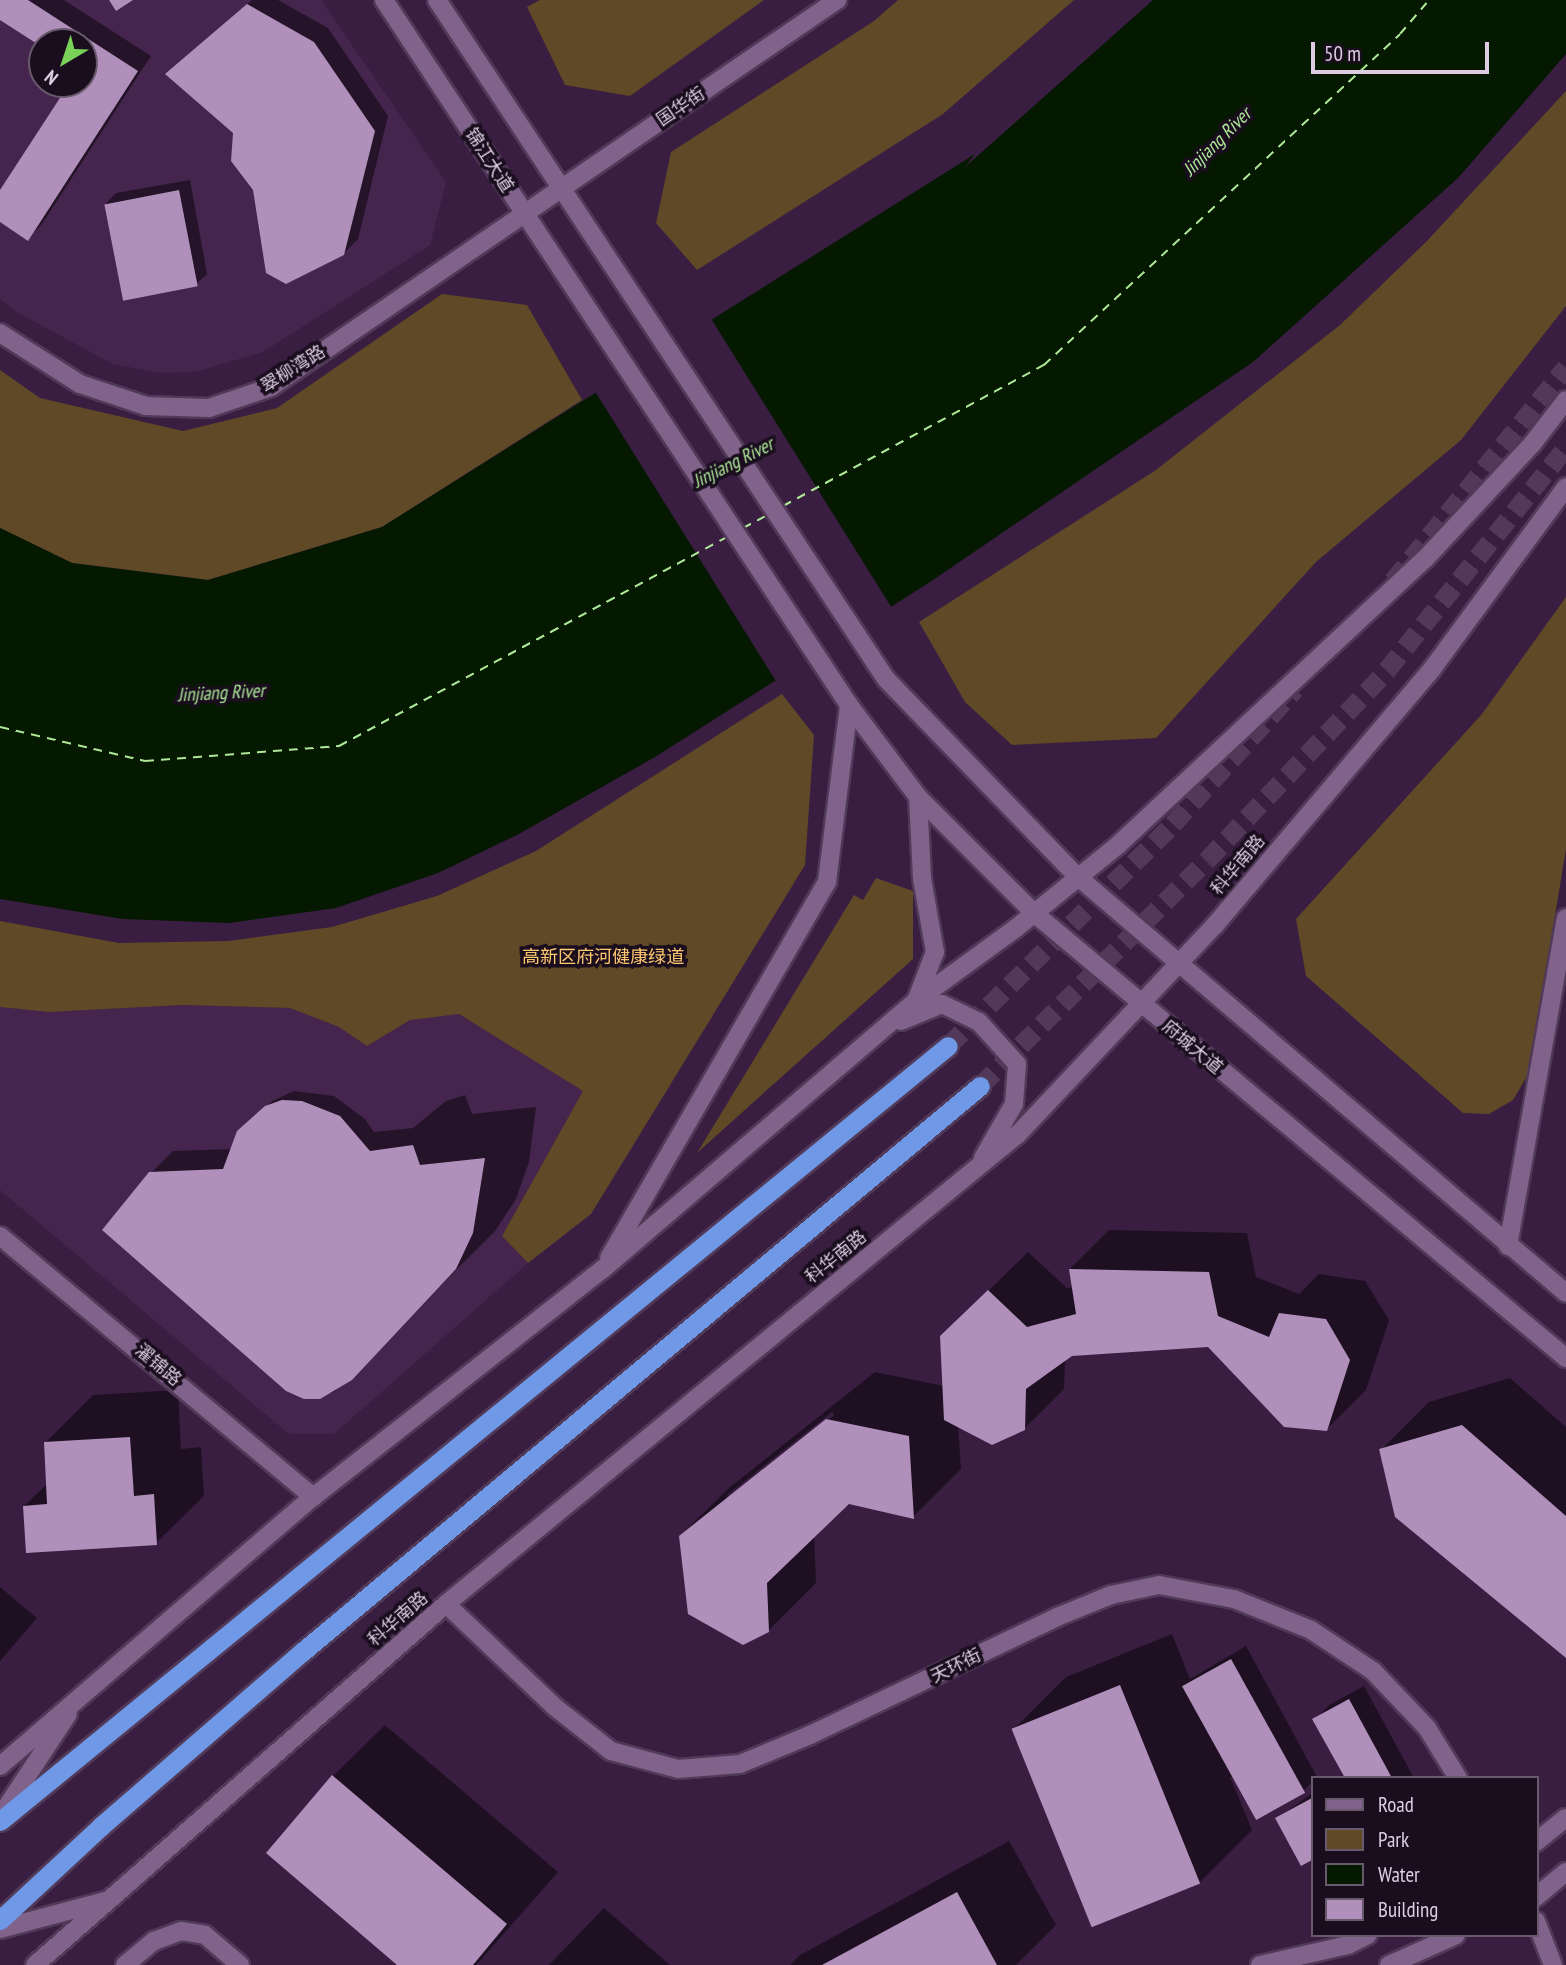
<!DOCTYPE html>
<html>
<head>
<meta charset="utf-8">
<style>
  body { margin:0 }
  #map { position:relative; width:1566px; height:1965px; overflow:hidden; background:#391e41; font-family:"PT Sans Narrow","Noto Sans SC",sans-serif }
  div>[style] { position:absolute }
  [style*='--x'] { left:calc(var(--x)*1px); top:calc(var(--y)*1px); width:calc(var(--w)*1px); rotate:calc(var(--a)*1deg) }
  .built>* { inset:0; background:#45254e }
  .green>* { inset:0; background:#5f4927 }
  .water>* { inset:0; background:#051800 }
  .pier>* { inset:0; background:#391e41; transform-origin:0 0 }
  .shadow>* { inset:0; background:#0007 }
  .ferry>* { height:2px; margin-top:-1px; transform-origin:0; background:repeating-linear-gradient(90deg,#ace897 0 9px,transparent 0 16px) }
  .building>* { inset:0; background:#b090ba; transform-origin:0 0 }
  .trunk-tunnel>* { height:19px; margin-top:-9.5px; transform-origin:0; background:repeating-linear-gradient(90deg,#523859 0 19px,transparent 0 29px) }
  .roads { filter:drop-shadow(2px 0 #513958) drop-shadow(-2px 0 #513958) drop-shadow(0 2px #513958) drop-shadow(0 -2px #513958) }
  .minor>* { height:18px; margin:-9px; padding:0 9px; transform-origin:9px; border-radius:9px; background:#80628a }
  .tertiary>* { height:18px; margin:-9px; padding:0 9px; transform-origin:9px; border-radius:9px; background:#80628a }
  .secondary>* { height:18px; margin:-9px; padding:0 9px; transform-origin:9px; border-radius:9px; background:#80628a }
  .trunk>* { height:19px; margin:-9.5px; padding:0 9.5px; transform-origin:9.5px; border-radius:9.5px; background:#6f98e6 }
  span { translate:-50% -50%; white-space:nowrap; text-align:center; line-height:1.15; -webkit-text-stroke:7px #1a0e1e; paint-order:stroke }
  .street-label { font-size:18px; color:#ddcce2 }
  .park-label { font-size:18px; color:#ffc86f }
  .water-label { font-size:19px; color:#ace897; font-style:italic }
  .legend { position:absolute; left:1311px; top:1776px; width:228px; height:161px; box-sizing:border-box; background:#1a0e1e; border:2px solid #685a6c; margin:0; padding:9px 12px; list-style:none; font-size:21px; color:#ddcce2 }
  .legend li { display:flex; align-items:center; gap:14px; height:35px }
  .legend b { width:35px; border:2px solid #685a6c }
  .north { position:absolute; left:28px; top:28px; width:70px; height:70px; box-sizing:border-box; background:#1a0e1e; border:2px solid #685a6c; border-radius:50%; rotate:219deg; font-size:19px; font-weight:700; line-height:28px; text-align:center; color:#ddcce2 }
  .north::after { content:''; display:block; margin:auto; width:24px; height:32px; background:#79d157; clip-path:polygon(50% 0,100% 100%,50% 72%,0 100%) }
  .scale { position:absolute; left:1311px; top:42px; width:178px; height:32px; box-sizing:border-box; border:4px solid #ddcce2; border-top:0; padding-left:9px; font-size:21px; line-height:24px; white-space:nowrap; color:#ddcce2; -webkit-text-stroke:5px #1a0e1e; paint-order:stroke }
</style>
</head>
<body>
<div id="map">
  <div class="built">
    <div style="clip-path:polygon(evenodd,0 0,321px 0,446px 182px,430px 245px,263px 352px,195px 372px,159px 373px,113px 364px,20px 314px,0 299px,0 0,42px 42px,84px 42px,84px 84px,42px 84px,42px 42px)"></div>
    <div style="clip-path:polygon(183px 1005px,290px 1008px,339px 1027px,367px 1046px,410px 1019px,459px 1014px,583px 1091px,502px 1236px,528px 1263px,334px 1434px,289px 1434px,0 1190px,0 1007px,49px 1012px)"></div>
  </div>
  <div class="green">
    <div style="clip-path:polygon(540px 0,764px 0,630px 96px,565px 85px,527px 7px)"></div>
    <div style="clip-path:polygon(898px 0,1074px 0,943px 114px,697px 270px,656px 223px,671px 152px,874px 21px)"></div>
    <div style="clip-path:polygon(1566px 91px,1566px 306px,1461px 440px,1316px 562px,1156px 738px,1012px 745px,965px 702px,919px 622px,1156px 470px,1340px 325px,1426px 242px)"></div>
    <div style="clip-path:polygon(442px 294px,527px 305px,582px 400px,382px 527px,208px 580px,72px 563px,0 528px,0 370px,40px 398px,183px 431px,277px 408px)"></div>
    <div style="clip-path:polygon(1566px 597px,1566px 849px,1529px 1073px,1513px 1100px,1489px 1114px,1463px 1113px,1306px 976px,1296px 919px,1482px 714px)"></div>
    <div style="clip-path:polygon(782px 694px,814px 735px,805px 865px,591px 1214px,528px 1263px,502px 1236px,583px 1091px,459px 1014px,410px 1020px,367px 1046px,339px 1027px,290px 1008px,183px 1005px,49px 1012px,0 1007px,0 921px,119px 943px,228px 941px,332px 927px,437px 896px,536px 851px)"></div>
    <div style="clip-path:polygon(876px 878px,913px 891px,913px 959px,697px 1153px,854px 895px,863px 900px)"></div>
  </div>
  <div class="water">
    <div style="clip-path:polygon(1153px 0,1566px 0,1566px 54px,1458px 178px,1253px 362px,930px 582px,655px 757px,517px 835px,438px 873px,336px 908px,229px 923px,123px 919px,0 899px,0 528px,72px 563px,208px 580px,382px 527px,975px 154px,965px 167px)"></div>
  </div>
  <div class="pier">
    <div style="left:710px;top:317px;width:345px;height:137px;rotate:58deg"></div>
  </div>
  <div class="shadow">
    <div style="clip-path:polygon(0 0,64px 0,151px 56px,42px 224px,28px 238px,0 220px,0 193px,71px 84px,84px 84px,84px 42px,42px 45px,0 18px)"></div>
    <div style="clip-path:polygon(252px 0,278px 0,328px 28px,388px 116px,358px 239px,343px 254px,255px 189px,235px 133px,182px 60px)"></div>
    <div style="clip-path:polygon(190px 180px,207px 274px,196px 284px,106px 203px,116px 193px)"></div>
    <div style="clip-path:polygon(294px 1091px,334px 1096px,365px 1119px,374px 1132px,413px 1128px,446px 1101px,465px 1095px,472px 1114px,536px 1107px,529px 1162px,516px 1199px,495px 1231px,334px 1392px,304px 1397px,151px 1173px,173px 1151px,232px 1149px,246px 1125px,272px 1101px)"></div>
    <div style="clip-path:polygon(evenodd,1109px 1230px,1247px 1233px,1256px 1277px,1299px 1294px,1319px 1274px,1365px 1281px,1389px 1320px,1366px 1390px,1327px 1429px,1209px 1346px,1071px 1354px,1065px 1359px,1064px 1389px,1024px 1429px,958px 1426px,961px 1469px,913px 1517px,849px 1502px,814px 1535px,816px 1583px,768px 1631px,680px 1536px,729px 1488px,875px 1372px,944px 1386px,982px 1297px,1028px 1252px,1067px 1288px,1073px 1287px,1070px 1269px,1109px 1230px,832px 1412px,834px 1415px,727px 1500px,727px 1495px,832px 1412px)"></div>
    <div style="clip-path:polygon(1510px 1378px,1566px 1427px,1566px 1656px,1381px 1450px,1429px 1402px)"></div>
    <div style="clip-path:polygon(178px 1390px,181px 1449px,201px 1447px,204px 1496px,156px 1543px,24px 1506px,48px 1483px,45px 1443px,93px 1395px)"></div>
    <div style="clip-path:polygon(0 1587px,37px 1618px,0 1661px)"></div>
    <div style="clip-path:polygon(1172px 1634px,1190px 1679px,1246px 1646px,1317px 1777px,1303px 1791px,1230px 1777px,1252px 1830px,1200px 1882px,1014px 1729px,1066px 1677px)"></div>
    <div style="clip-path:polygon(1364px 1686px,1414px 1778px,1340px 1778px,1345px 1775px,1315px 1720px,1329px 1705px)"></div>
    <div style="clip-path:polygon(385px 1725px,558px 1872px,476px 1965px,400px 1965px,333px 1776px)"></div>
    <div style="clip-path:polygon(1312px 1793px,1312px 1858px,1301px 1864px,1277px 1819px)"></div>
    <div style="clip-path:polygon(1009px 1841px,1056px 1925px,1016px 1965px,790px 1965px,800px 1955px)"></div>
    <div style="clip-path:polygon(604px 1908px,670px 1965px,549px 1965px)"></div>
  </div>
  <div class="ferry">
    <div style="--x:783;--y:506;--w:297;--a:-28.4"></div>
    <div style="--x:1044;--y:365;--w:486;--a:-42.9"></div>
    <div style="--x:1400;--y:34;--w:45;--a:-49.5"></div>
    <div style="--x:743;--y:528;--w:30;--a:-28"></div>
    <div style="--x:0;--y:727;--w:149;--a:13.2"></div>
    <div style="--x:145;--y:761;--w:195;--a:-4.4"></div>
    <div style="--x:339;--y:746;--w:443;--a:-28.3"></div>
  </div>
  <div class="building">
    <div style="clip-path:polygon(0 0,28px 0,138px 71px,28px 241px,0 222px,0 190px,69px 84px,84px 84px,84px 42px,42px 42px,42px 47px,0 20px)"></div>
    <div style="clip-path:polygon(109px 0,133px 0,116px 11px)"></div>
    <div style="clip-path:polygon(247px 4px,314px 42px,375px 131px,344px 255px,286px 284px,266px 273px,253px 190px,231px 161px,233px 133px,165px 74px)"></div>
    <div style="left:179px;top:190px;width:98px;height:76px;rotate:79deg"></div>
    <div style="clip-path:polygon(282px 1100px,302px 1101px,340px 1116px,370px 1151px,413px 1145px,420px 1165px,485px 1158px,473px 1233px,456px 1269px,352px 1380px,320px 1399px,304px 1399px,286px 1391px,102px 1230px,149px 1172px,223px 1169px,237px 1131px,265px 1106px)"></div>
    <div style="clip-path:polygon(1069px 1269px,1209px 1272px,1218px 1316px,1269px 1337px,1279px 1313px,1326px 1319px,1350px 1360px,1327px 1431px,1284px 1427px,1208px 1347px,1072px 1356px,1026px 1389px,1025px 1430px,992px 1445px,944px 1420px,940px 1336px,988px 1290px,1027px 1327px,1076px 1314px)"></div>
    <div style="clip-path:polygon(826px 1419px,909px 1436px,914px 1519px,849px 1504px,767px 1583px,769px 1632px,743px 1645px,688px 1614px,679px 1536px)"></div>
    <div style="clip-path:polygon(1462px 1425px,1566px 1516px,1566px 1658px,1395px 1517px,1379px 1449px)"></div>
    <div style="clip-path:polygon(130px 1437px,134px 1496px,154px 1494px,157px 1545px,26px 1553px,23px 1506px,47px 1504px,44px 1442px)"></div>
    <div style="left:1231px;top:1659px;width:153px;height:56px;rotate:61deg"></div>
    <div style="left:1120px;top:1685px;width:214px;height:117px;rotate:68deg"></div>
    <div style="clip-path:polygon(1349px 1699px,1392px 1778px,1345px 1778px,1312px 1719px)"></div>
    <div style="clip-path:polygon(332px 1775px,507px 1924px,473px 1965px,397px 1965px,266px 1853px)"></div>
    <div style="clip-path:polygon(1312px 1798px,1312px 1860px,1301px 1866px,1275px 1818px)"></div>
    <div style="clip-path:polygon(957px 1892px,997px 1965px,822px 1965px)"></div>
  </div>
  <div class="trunk-tunnel">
    <div style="--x:1393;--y:581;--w:275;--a:-51"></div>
    <div style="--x:948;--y:1046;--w:316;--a:-44.6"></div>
    <div style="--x:1173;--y:824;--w:182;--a:-47.9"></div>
    <div style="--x:980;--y:1086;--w:320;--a:-44.9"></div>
    <div style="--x:1207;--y:860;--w:262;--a:-46.5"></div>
    <div style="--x:1387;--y:670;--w:286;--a:-51.2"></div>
  </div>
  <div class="roads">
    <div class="minor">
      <div style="--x:125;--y:1965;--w:38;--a:-40"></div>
      <div style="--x:154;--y:1941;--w:29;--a:-20"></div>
      <div style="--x:181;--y:1931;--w:24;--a:9"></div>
      <div style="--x:205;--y:1935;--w:46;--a:40.6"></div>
    </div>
    <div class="tertiary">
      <div style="--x:0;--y:333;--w:95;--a:32.5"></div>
      <div style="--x:80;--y:384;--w:70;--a:18.4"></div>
      <div style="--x:146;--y:406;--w:63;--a:1.8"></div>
      <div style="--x:209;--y:408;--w:65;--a:-18.7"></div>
      <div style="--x:271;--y:387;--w:686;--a:-34.36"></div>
      <div style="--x:0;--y:1236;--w:408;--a:39.8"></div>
      <div style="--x:1508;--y:1246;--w:333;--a:-80"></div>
      <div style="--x:446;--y:1604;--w:151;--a:43.4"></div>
      <div style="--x:556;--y:1708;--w:70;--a:38"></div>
      <div style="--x:611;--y:1751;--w:69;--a:15"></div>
      <div style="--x:678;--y:1769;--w:62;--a:-4.6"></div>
      <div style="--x:740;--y:1764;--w:76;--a:-22.5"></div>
      <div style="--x:810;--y:1735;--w:274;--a:-25.5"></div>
      <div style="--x:1057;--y:1617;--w:58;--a:-22.2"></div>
      <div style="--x:1111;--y:1595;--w:49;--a:-11.8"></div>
      <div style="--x:1159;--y:1585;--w:76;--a:10.6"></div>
      <div style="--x:1234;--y:1599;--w:83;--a:21.9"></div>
      <div style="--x:1311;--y:1630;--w:74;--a:33.5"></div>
      <div style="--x:1373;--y:1671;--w:79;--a:46.5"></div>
      <div style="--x:1427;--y:1728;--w:59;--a:58.2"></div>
      <div style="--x:1536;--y:1842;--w:38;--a:-39"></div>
      <div style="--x:1536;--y:1897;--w:39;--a:-40"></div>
      <div style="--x:1536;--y:1921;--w:47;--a:68.9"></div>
      <div style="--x:1260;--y:1965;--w:90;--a:-12.8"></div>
      <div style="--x:1348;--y:1945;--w:22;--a:-27"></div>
      <div style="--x:1389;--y:1965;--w:73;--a:-24.1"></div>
    </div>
    <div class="secondary">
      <div style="--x:384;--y:0;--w:845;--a:56.59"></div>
      <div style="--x:849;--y:705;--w:115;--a:53.1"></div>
      <div style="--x:918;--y:797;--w:164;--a:45"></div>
      <div style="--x:1034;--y:913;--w:694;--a:39.91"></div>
      <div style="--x:437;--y:0;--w:814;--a:56.52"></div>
      <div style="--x:886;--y:679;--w:276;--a:45.9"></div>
      <div style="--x:1078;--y:877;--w:641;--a:40.45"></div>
      <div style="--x:916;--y:1001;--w:53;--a:-68.8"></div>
      <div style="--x:935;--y:952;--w:75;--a:-100"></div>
      <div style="--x:922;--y:878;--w:81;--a:-92.8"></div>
      <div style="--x:901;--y:1021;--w:44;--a:-22.5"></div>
      <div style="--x:942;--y:1004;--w:41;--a:25.9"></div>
      <div style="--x:979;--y:1022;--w:57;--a:47.9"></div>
      <div style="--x:1017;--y:1064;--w:40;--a:94.3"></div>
      <div style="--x:1014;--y:1104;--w:62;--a:119.9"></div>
      <div style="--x:609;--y:1258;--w:435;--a:-59.9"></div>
      <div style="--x:827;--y:882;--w:178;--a:-82.9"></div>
      <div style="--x:0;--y:1766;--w:413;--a:-40.7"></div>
      <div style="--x:313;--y:1497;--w:369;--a:-38.2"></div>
      <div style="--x:603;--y:1269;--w:412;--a:-40.6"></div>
      <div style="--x:916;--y:1001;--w:124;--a:-36.1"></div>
      <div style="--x:1016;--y:928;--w:132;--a:-39.1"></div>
      <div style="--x:1118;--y:845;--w:420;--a:-43"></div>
      <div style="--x:1425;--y:559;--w:158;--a:-47"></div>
      <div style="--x:1533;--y:443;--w:54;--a:-52.5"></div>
      <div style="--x:0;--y:1817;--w:123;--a:-56.6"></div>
      <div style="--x:0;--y:1929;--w:109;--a:-14.9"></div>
      <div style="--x:35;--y:1965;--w:547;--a:-41.29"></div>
      <div style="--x:446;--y:1604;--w:740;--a:-39.41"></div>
      <div style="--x:1018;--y:1134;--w:287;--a:-46.7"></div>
      <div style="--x:1215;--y:925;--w:336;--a:-49.7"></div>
      <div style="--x:1432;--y:669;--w:226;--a:-53.6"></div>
    </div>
    <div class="trunk">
      <div style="--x:0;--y:1821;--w:1224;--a:-39.27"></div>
      <div style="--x:0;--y:1920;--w:138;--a:-42.9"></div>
      <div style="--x:101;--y:1826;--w:266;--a:-40.9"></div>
      <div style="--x:302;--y:1652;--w:883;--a:-39.86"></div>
    </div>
  </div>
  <div class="street-label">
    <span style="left:681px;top:107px;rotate:-34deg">国华街</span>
    <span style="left:489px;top:160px;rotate:57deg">锦江大道</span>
    <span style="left:293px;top:369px;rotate:-32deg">翠柳湾路</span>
    <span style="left:1238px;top:865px;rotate:-50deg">科华南路</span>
    <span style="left:1192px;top:1047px;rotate:40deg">府城大道</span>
    <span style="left:836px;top:1257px;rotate:-39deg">科华南路</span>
    <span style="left:158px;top:1365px;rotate:40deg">濯锦路</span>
    <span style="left:398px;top:1619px;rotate:-41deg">科华南路</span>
    <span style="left:956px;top:1666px;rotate:-26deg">天环街</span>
  </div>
  <div class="park-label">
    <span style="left:603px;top:957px">高新区府河健康绿道</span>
  </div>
  <div class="water-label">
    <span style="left:1217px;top:142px;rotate:-45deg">Jinjiang River</span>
    <span style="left:733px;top:463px;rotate:-27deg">Jinjiang River</span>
    <span style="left:221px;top:693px;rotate:-3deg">Jinjiang River</span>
  </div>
  <ul class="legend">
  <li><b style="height:9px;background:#80628a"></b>Road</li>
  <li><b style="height:19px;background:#5f4927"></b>Park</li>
  <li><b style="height:19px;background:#051800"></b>Water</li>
  <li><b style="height:19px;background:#b090ba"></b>Building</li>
  </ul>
  <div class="north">N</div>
  <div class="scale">50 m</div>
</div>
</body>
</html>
